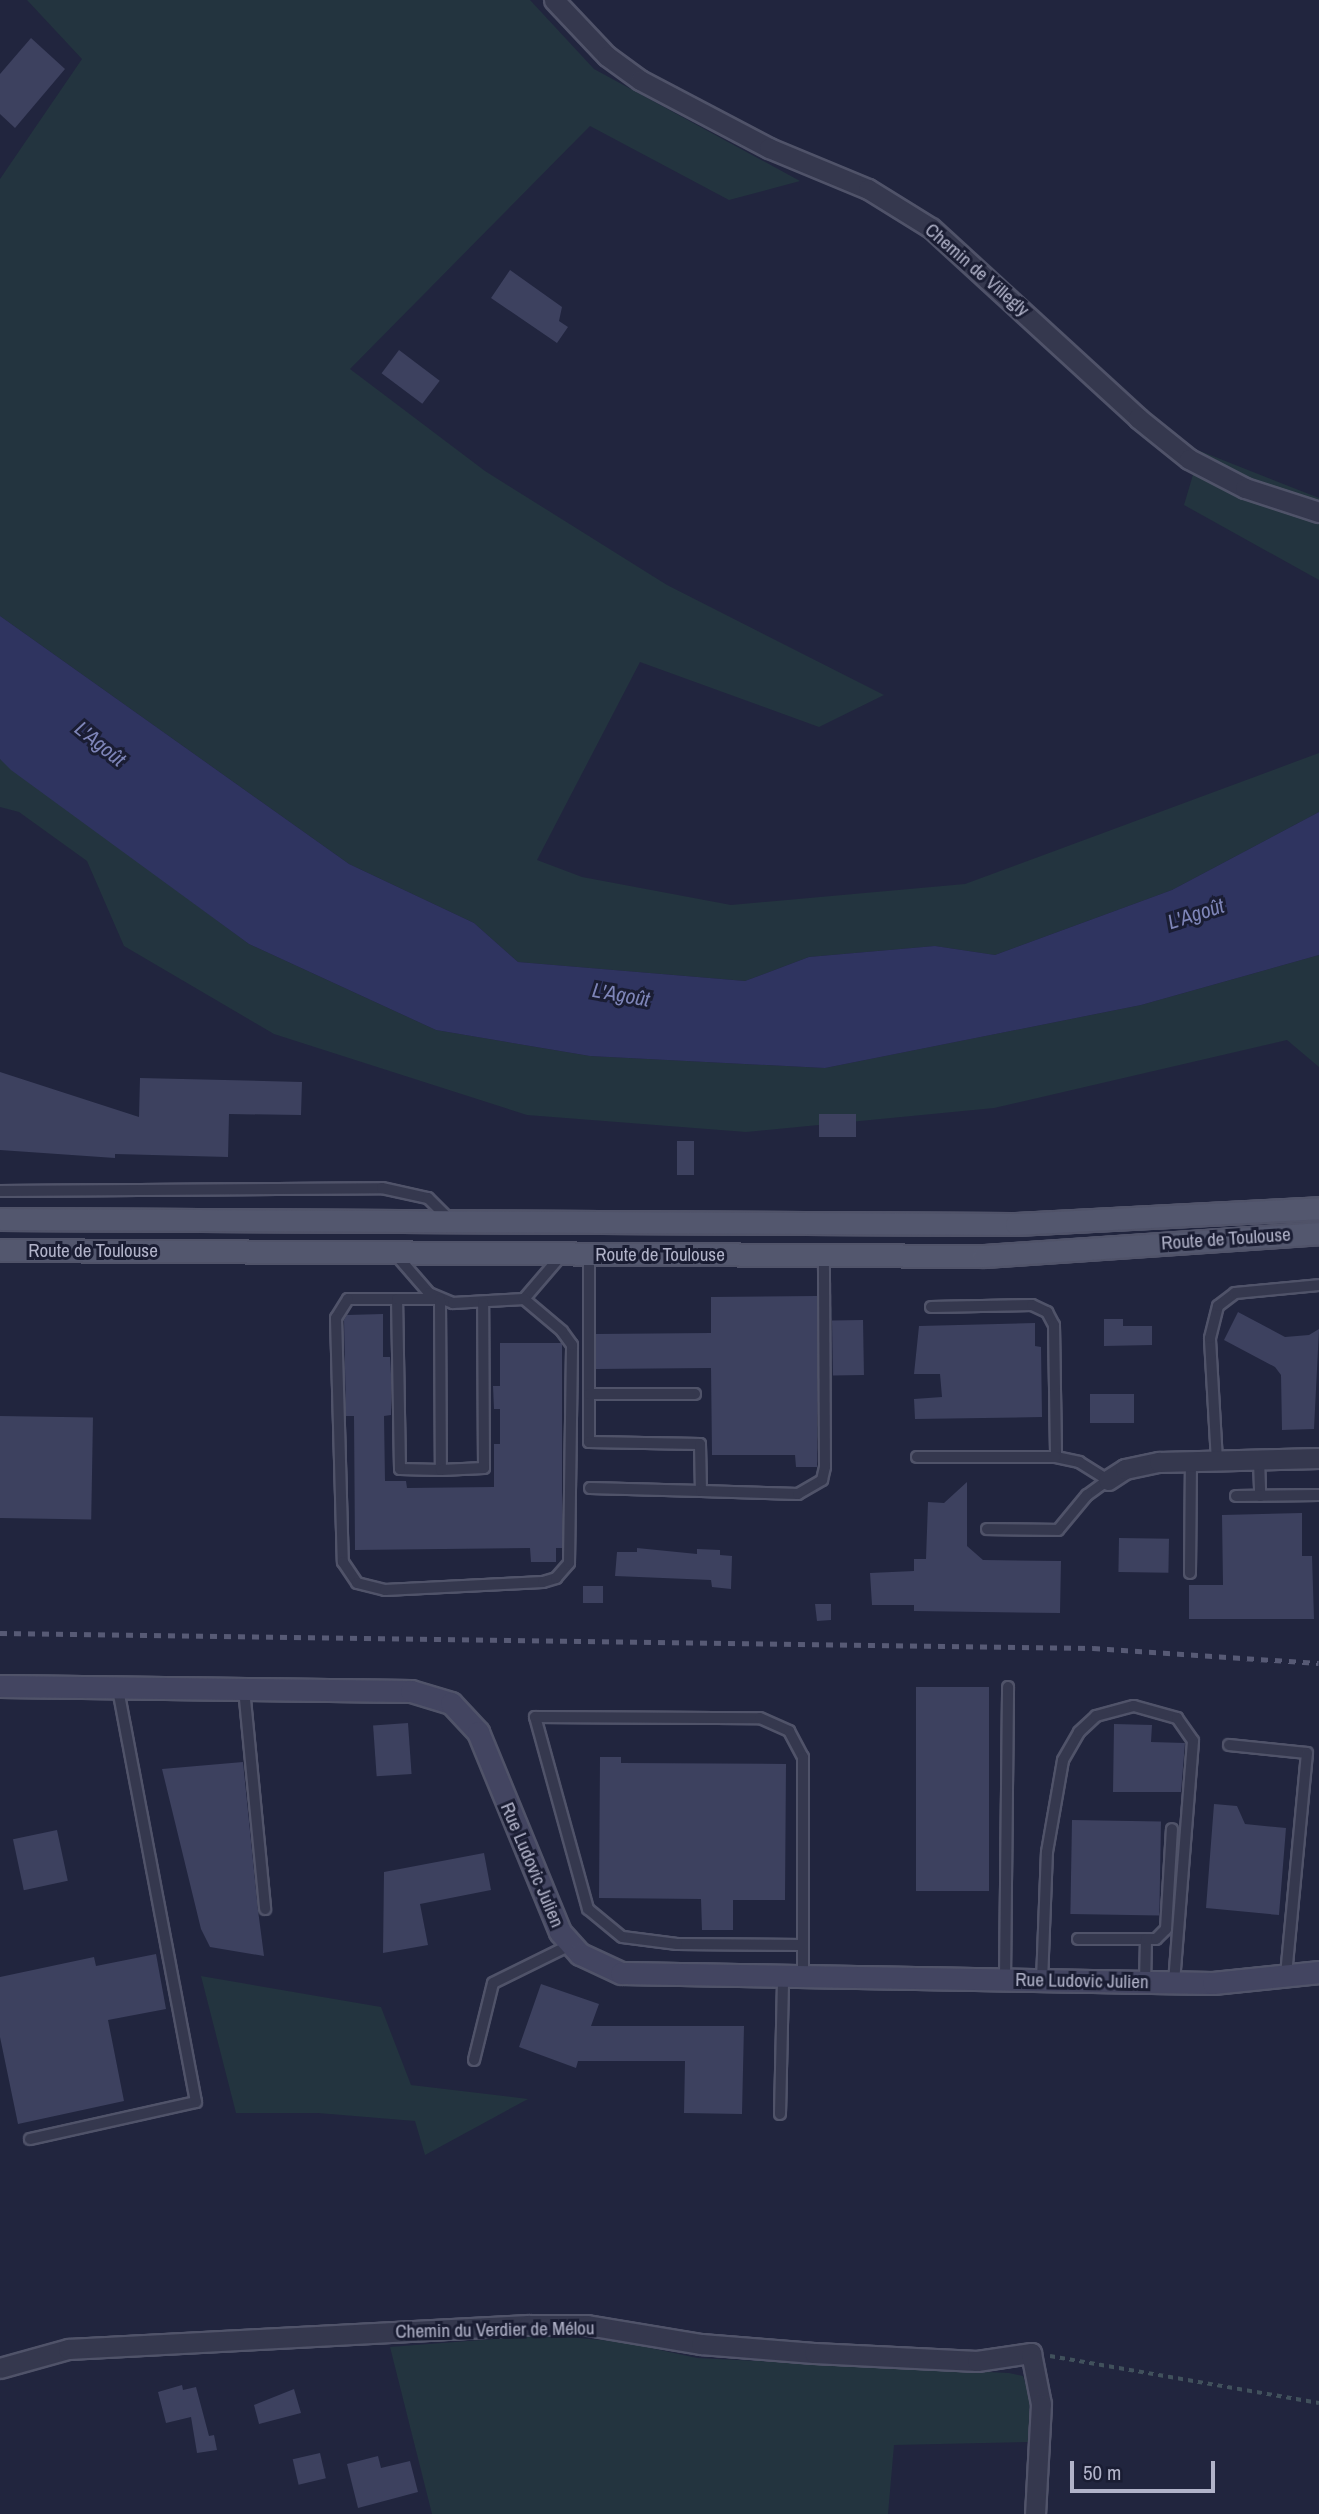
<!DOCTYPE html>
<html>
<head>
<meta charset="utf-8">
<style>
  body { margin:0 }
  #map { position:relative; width:1319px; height:2514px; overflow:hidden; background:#21253e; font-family:"Archivo Narrow",sans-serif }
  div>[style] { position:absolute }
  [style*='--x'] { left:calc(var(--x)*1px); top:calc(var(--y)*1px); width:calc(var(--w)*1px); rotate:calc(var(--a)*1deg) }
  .green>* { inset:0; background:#23343f }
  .water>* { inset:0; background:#2f3460 }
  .building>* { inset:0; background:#3d415f; transform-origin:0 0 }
  .path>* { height:3.5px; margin-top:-1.75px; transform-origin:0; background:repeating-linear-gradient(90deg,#41515c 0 5px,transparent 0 10px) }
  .roads { filter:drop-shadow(2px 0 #505369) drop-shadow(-2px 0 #505369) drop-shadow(0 2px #505369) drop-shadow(0 -2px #505369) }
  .service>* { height:10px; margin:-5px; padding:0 5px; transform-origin:5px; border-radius:5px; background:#35384e }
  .minor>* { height:19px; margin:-9.5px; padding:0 9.5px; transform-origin:9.5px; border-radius:9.5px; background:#35384e }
  .secondary>* { height:21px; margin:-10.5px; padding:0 10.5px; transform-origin:10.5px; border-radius:10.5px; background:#434561 }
  .primary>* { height:21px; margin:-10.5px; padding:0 10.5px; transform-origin:10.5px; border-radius:10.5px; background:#53576e }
  .rail>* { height:5px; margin-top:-2.5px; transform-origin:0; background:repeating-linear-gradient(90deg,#575a75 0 7px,transparent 0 14px) }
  span { translate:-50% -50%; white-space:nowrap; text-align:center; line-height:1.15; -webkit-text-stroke:6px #1a1d33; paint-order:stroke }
  .street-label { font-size:19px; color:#b1b3c9 }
  .water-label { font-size:21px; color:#7e85b8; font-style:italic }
  .scale { position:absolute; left:1070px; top:2461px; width:145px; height:32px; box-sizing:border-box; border:4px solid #b1b3c9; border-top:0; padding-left:9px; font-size:21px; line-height:24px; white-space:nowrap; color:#b1b3c9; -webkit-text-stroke:5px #1a1d33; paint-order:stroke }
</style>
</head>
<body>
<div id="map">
  <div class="green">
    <div style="clip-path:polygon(27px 0,530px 0,594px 69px,800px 181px,729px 200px,590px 126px,350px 369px,485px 471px,667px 585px,884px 695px,819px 727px,640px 662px,537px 860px,582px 877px,731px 905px,965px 884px,1319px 753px,1319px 812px,1172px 890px,995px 955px,935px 946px,809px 957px,745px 981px,518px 962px,474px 923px,349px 864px,0 616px,0 179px,82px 59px)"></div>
    <div style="clip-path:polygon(1200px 451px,1319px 498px,1319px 580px,1184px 505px)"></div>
    <div style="clip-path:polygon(0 759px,249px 944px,436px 1030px,590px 1056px,825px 1068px,1141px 1005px,1319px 955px,1319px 1067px,1287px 1040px,994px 1108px,746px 1132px,527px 1115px,274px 1034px,124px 946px,87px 861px,19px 812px,0 807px)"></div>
    <div style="clip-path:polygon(201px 1976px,381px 2007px,411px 2085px,528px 2099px,425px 2155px,415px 2121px,318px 2113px,236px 2113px)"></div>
    <div style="clip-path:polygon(545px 2335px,623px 2342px,697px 2358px,1009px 2373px,1023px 2376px,1030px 2397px,1028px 2442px,894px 2445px,888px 2514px,432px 2514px,390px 2347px)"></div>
  </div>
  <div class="water">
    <div style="clip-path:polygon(0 616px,349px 864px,474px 923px,518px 962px,745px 981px,809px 957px,935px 946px,995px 955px,1172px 890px,1319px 812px,1319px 955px,1141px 1005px,825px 1068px,590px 1056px,436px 1030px,249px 944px,11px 770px,0 759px)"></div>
  </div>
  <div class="building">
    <div style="clip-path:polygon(31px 38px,65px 69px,15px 128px,0 114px,0 74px)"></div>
    <div style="clip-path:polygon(510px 270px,562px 307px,559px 321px,568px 327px,557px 343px,491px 298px)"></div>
    <div style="left:399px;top:350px;width:51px;height:29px;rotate:37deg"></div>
    <div style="clip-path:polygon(0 1072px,139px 1117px,140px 1078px,302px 1082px,301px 1115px,229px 1114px,228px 1157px,115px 1154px,115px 1158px,0 1150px)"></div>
    <div style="left:819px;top:1114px;width:37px;height:23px"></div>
    <div style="left:677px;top:1141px;width:17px;height:34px"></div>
    <div style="clip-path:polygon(817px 1296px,817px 1467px,796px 1467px,795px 1455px,712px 1455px,711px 1368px,596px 1369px,596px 1334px,711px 1333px,711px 1297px)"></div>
    <div style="clip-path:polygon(1238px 1312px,1285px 1337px,1309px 1335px,1319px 1329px,1314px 1429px,1282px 1430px,1281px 1375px,1275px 1367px,1224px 1340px)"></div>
    <div style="clip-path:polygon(383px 1314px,383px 1357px,390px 1357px,391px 1374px,391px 1415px,384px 1416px,385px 1481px,406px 1481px,407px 1488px,494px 1487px,494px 1444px,500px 1444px,500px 1409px,494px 1409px,493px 1386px,500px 1386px,500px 1343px,562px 1343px,562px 1548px,556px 1548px,556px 1562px,531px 1562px,530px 1548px,355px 1550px,354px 1416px,346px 1416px,344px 1320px,347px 1315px)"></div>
    <div style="clip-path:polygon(1104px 1319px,1123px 1319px,1123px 1326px,1152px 1326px,1152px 1345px,1104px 1346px)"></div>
    <div style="left:863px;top:1320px;width:55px;height:31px;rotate:89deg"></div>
    <div style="clip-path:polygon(1035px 1323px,1035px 1346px,1041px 1347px,1042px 1417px,915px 1419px,914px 1399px,942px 1397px,940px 1374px,914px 1374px,919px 1326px)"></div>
    <div style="left:1134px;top:1394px;width:29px;height:44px;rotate:90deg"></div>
    <div style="left:0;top:1416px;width:93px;height:102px;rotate:1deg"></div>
    <div style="clip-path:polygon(967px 1482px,967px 1546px,983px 1560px,1061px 1561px,1060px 1613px,914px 1611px,914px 1605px,872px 1605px,870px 1573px,914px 1571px,914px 1559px,926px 1559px,928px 1502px,944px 1503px)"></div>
    <div style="clip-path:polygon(1302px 1513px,1302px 1556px,1312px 1556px,1314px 1619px,1189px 1619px,1189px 1585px,1223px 1585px,1222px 1515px)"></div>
    <div style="left:1119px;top:1538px;width:50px;height:34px;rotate:1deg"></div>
    <div style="clip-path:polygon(637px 1548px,697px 1554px,697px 1549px,720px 1550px,720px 1555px,732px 1556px,731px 1589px,712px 1587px,711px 1580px,615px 1576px,617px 1552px,637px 1552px)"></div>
    <div style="left:583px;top:1586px;width:20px;height:17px"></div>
    <div style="clip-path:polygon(815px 1604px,831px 1604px,831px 1620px,817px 1621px)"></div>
    <div style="left:916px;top:1687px;width:73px;height:204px"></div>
    <div style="left:408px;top:1723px;width:51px;height:35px;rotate:86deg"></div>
    <div style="clip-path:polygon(1114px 1724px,1152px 1725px,1151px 1742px,1185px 1743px,1181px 1792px,1113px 1792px)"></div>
    <div style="clip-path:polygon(600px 1757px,621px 1757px,621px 1763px,786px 1764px,785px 1900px,733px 1900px,733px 1930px,702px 1930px,701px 1899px,599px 1898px)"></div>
    <div style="clip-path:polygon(243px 1762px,258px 1910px,264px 1956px,210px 1947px,201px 1929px,162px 1769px)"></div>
    <div style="clip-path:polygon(1214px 1804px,1237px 1806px,1245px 1824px,1286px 1828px,1279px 1915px,1206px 1908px)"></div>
    <div style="left:1072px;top:1820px;width:89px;height:94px;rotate:1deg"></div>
    <div style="left:57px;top:1830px;width:52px;height:45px;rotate:78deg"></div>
    <div style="clip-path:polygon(484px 1853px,491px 1890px,420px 1904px,428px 1945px,383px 1953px,384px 1872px)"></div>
    <div style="clip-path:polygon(156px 1954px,166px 2009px,108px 2020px,124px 2101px,18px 2124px,0 2037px,0 1977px,94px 1957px,96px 1966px)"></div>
    <div style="clip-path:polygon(541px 1984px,599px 2004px,591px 2026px,744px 2026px,742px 2114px,684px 2113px,685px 2061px,578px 2061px,576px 2068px,519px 2047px)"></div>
    <div style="clip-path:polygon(182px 2385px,183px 2390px,196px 2387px,209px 2436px,214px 2435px,217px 2450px,197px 2453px,191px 2417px,166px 2423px,158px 2392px)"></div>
    <div style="clip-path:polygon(294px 2389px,301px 2413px,259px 2424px,254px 2405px)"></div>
    <div style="left:320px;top:2453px;width:26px;height:28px;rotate:77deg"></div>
    <div style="clip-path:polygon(378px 2456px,381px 2468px,410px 2461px,418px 2492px,358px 2508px,347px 2464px)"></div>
  </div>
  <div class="path">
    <div style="--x:1050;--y:2356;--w:273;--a:9.9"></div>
  </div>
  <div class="roads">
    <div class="service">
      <div style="--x:0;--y:1191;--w:382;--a:-0.4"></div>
      <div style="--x:382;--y:1188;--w:47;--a:12.3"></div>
      <div style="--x:428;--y:1198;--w:28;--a:45"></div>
      <div style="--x:589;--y:1255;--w:187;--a:90"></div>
      <div style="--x:589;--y:1442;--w:111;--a:1"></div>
      <div style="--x:700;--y:1444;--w:47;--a:88.8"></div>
      <div style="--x:701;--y:1491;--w:111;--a:-178.5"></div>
      <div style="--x:397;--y:1256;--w:49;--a:49.1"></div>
      <div style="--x:429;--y:1293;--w:26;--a:23"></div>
      <div style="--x:453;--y:1303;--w:71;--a:-3.2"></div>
      <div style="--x:524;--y:1299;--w:55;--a:-49.4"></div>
      <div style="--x:397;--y:1299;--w:49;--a:180"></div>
      <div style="--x:348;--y:1299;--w:22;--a:122"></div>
      <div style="--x:336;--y:1318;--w:244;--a:88.4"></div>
      <div style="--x:343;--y:1562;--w:25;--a:56"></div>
      <div style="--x:357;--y:1583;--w:29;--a:14"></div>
      <div style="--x:385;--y:1590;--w:158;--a:-2.9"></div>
      <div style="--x:543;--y:1582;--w:14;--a:-17"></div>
      <div style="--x:556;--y:1578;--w:20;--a:-49"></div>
      <div style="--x:569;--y:1563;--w:218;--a:-89.2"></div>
      <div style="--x:572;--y:1345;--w:17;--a:-126"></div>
      <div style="--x:562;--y:1331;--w:50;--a:-139.9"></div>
      <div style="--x:931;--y:1307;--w:101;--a:-1.1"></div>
      <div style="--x:1032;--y:1305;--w:17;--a:25"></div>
      <div style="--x:1047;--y:1312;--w:15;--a:62"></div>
      <div style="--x:1054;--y:1325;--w:132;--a:89.1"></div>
      <div style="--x:1056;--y:1457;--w:24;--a:12"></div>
      <div style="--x:1079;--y:1462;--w:34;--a:32"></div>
      <div style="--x:1108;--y:1480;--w:26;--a:144"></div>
      <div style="--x:1087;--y:1495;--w:45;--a:129.6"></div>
      <div style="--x:1058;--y:1530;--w:71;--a:-179.2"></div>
      <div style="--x:589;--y:1394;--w:106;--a:0"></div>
      <div style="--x:917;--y:1457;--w:139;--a:0"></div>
      <div style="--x:1259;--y:1460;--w:36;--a:88"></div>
      <div style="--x:1217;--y:1461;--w:123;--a:-93.3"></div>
      <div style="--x:1210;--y:1338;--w:33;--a:-76"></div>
      <div style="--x:1218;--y:1306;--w:21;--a:-37"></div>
      <div style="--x:1235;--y:1293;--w:84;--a:-5.4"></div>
      <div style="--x:441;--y:1470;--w:41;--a:-178.6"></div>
      <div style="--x:400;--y:1469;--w:170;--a:-91"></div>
      <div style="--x:397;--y:1299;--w:43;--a:0"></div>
      <div style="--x:440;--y:1299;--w:171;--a:89.7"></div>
      <div style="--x:441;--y:1470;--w:43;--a:-2.7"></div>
      <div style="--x:484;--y:1468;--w:165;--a:-90.3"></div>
      <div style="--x:701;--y:1491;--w:97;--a:1.8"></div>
      <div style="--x:798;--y:1494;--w:28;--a:-30"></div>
      <div style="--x:822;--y:1480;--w:13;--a:-77"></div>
      <div style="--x:825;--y:1467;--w:212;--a:-90.3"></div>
      <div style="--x:1236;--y:1496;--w:83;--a:-0.7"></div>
      <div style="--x:1190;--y:1573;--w:112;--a:-89.5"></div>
      <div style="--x:244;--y:1689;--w:221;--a:84.5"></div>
      <div style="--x:1229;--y:1745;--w:78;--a:5.9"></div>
      <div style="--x:1307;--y:1753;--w:225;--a:95.4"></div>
      <div style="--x:1078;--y:1939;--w:68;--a:0"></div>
      <div style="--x:1146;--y:1939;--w:43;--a:91.3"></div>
      <div style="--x:1146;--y:1939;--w:10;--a:0"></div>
      <div style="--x:1156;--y:1939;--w:14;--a:-45"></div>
      <div style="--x:1166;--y:1929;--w:100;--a:-86.6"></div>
      <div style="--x:803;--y:1945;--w:126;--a:-179.5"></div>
      <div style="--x:677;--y:1944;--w:55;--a:-172.7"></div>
      <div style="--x:622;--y:1937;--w:44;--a:-140.5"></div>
      <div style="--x:588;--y:1909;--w:199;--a:-105.4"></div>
      <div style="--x:535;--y:1717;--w:225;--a:0.3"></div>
      <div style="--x:760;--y:1718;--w:32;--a:24"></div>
      <div style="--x:789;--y:1731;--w:30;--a:62"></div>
      <div style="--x:803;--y:1757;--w:220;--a:90"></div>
      <div style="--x:1005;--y:1980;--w:293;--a:-89.4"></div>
      <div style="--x:1042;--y:1981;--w:129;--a:-87.8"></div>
      <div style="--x:1047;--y:1852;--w:93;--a:-80.1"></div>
      <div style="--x:1063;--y:1760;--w:32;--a:-60"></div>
      <div style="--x:1079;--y:1732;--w:23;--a:-43"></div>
      <div style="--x:1096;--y:1716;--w:39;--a:-15"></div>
      <div style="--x:1134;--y:1706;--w:45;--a:15.6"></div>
      <div style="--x:1177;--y:1718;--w:28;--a:55"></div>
      <div style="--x:1193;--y:1741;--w:242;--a:94.5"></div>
      <div style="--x:474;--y:2060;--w:79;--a:-76.1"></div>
      <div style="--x:493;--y:1983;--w:86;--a:-26.3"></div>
      <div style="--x:780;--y:2114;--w:137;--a:-88.7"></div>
      <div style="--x:30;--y:2139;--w:170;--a:-12.6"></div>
      <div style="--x:196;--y:2102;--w:421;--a:-100.7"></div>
    </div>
    <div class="minor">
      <div style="--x:554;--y:0;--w:77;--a:46.6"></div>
      <div style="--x:607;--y:56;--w:41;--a:36"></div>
      <div style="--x:640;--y:80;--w:146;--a:27.8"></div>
      <div style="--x:769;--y:148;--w:107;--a:22.5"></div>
      <div style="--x:868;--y:189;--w:74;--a:31.8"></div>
      <div style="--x:931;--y:228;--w:281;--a:42.5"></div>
      <div style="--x:1138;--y:418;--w:65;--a:38.8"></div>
      <div style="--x:1189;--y:459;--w:63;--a:27.4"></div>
      <div style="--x:1245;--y:488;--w:78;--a:18"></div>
      <div style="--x:1108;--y:1480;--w:20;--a:-33"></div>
      <div style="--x:1125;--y:1469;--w:35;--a:-12"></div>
      <div style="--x:1159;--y:1462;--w:160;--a:-1.4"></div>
      <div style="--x:0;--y:2368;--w:71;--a:-15.6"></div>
      <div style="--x:68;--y:2349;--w:461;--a:-3"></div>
      <div style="--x:528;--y:2325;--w:59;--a:0"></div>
      <div style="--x:587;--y:2325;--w:116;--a:9.5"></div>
      <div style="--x:701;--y:2344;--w:113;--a:4.6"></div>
      <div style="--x:814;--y:2353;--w:163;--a:2.8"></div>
      <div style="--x:977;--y:2361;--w:55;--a:-8.4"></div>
      <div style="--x:1031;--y:2353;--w:52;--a:78.9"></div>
      <div style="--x:1041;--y:2404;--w:110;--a:93.1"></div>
    </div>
    <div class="secondary">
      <div style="--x:0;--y:1686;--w:411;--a:0.7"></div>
      <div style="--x:411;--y:1691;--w:42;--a:16.7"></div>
      <div style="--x:451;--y:1703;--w:40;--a:47"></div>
      <div style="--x:478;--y:1732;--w:216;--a:67.7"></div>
      <div style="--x:560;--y:1932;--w:30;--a:48"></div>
      <div style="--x:580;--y:1954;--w:45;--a:24.9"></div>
      <div style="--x:621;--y:1973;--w:592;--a:0.97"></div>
      <div style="--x:1213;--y:1983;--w:107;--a:-5.9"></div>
    </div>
    <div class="primary">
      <div style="--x:0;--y:1219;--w:1016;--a:0.28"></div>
      <div style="--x:1016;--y:1224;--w:303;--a:-3"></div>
      <div style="--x:0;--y:1250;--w:984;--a:0.35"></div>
      <div style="--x:984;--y:1256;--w:336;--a:-3.9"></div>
    </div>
  </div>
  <div class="rail">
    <div style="--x:0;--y:1633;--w:1093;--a:0.79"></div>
    <div style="--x:1093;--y:1648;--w:226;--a:3.8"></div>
  </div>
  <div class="street-label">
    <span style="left:977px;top:270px;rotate:41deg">Chemin de Villegly</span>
    <span style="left:1226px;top:1239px;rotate:-4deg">Route de Toulouse</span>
    <span style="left:93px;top:1251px">Route de Toulouse</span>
    <span style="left:660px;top:1255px">Route de Toulouse</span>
    <span style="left:532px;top:1865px;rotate:67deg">Rue Ludovic Julien</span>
    <span style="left:1082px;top:1981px;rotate:1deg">Rue Ludovic Julien</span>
    <span style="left:495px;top:2330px;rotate:-1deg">Chemin du Verdier de Mélou</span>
  </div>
  <div class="water-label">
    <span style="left:100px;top:744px;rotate:39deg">L'Agoût</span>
    <span style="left:1196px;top:914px;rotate:-18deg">L'Agoût</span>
    <span style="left:621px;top:995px;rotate:10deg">L'Agoût</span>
  </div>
  <div class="scale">50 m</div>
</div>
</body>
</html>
